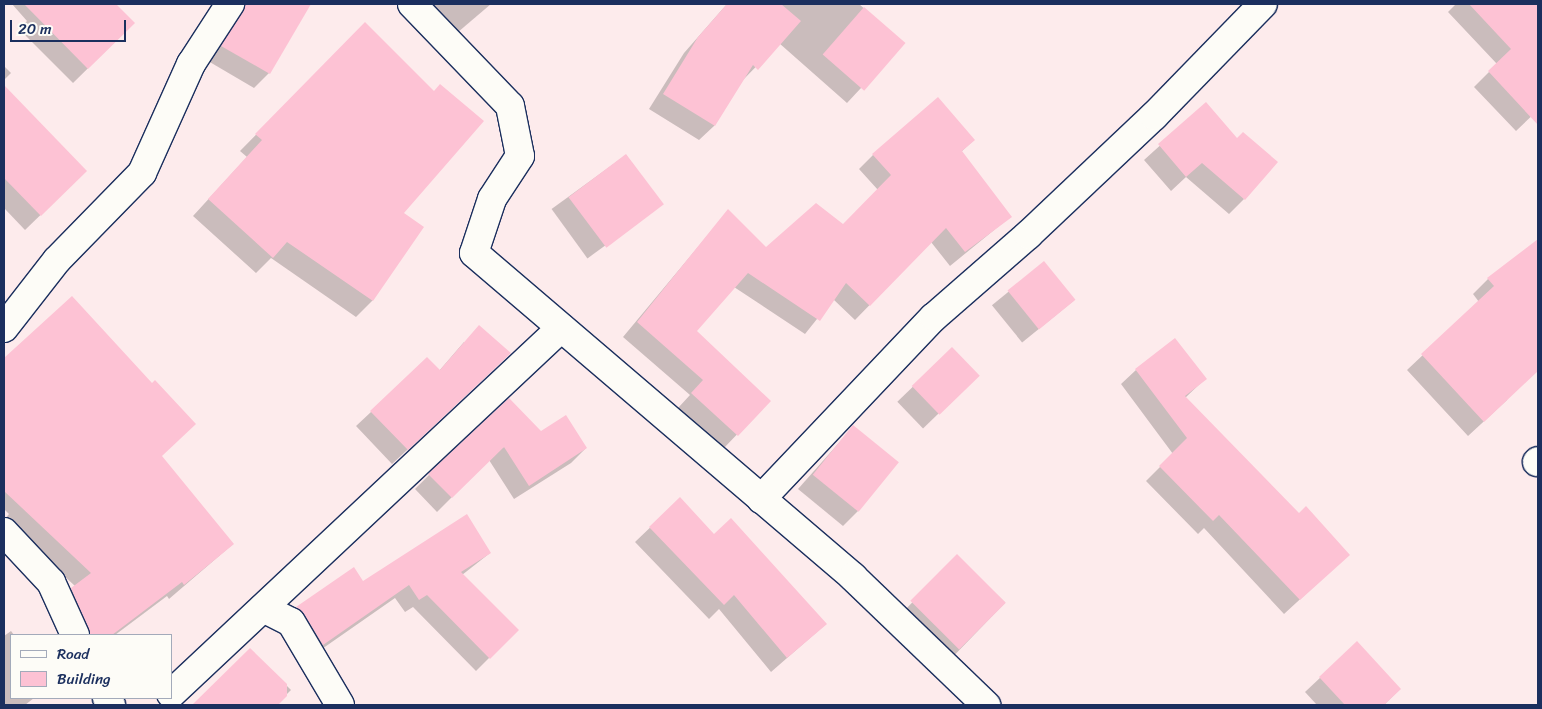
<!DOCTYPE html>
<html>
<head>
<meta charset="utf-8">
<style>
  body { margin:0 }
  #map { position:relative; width:1542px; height:709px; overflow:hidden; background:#fdebec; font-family:Sriracha,sans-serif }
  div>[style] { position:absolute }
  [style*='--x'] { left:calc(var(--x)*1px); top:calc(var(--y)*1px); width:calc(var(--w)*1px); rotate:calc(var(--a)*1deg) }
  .shadow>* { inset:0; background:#0003; transform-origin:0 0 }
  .building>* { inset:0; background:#fdc2d4; transform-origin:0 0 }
  .roads { filter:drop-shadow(1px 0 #1b2f5e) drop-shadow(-1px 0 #1b2f5e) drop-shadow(0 1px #1b2f5e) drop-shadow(0 -1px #1b2f5e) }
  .minor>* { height:28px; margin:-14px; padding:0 14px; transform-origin:14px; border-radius:14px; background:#fdfcf7 }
  .major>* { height:28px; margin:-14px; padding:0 14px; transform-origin:14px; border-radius:14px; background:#fdfcf7 }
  span { translate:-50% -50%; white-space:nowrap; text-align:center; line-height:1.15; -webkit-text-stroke:4px #fdfcf7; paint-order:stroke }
  .frame { position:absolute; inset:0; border:5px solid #1b2f5e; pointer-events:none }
  .legend { position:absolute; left:10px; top:634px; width:162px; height:65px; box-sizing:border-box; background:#fdfcf7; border:1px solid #a3aaba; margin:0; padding:6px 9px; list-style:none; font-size:15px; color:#1b2f5e }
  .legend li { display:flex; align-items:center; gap:10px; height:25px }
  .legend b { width:25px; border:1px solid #a3aaba }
  .scale { position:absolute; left:10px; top:20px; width:116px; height:22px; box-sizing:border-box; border:2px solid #1b2f5e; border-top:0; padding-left:6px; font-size:15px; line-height:18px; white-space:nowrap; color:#1b2f5e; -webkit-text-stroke:4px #fdfcf7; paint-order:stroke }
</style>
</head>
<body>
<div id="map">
  <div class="shadow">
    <div style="clip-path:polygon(12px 4px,115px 4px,134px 23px,73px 83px,19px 29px,27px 21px)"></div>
    <div style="clip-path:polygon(240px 4px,309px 4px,269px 73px,254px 88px,208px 61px)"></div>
    <div style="clip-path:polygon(407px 4px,491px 4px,444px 44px)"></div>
    <div style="clip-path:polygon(727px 4px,859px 4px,903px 43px,847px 103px,779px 43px,741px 82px,714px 126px,699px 140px,649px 109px,684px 53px)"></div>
    <div style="clip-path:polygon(1456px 4px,1538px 4px,1538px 110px,1516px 131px,1474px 87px,1497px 64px,1448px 12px)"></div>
    <div style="clip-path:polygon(365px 24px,402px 213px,373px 300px,356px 317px,271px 258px,256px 273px,193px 216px,247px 157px,240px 151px)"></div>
    <div style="clip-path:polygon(4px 66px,11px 73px,4px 80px)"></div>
    <div style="clip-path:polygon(1206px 104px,1244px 199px,1229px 214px,1186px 177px,1171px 191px,1144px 160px)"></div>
    <div style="clip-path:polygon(36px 120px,86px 171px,25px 230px,4px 208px,4px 151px)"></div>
    <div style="clip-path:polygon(974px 140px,961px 152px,1010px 217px,950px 266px,931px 242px,855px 320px,833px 299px,805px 334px,734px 287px,695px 331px,769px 401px,723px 449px,678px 408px,690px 395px,623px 337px,728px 211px,765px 249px,843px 226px,878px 190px,859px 169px,873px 155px)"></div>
    <div style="left:626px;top:155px;width:61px;height:92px;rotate:54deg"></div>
    <div style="clip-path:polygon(1538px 241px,1538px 359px,1515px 377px,1507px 400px,1468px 436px,1407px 370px,1479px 302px,1473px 294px,1488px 279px)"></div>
    <div style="left:1044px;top:263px;width:48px;height:67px;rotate:51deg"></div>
    <div style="clip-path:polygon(72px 297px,160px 457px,233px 544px,169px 599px,167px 596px,115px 635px,70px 635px,57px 604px,75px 586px,4px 520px,9px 514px,4px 509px,4px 363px)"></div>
    <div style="clip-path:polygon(464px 342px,495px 368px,392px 464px,356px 426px,371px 412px,439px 371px)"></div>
    <div style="left:952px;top:349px;width:37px;height:76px;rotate:46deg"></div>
    <div style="clip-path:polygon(1136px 370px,1205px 379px,1185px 398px,1333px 569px,1284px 614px,1204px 528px,1198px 534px,1146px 481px,1173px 454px,1121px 384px)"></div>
    <div style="clip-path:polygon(853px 427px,858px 511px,843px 526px,798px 489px)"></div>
    <div style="clip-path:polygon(541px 433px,586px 448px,571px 463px,514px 499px,489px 460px,437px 512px,415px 489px,429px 475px)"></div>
    <div style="clip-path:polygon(680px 499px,714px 536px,826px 624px,771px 672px,719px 609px,709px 619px,635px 542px)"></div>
    <div style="clip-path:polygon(490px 553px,462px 575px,517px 630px,476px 671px,413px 607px,405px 612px,395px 598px,309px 658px,284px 621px,297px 608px,353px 569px,363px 583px)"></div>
    <div style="left:957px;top:556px;width:67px;height:85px;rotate:44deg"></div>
    <div style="clip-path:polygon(11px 631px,14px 635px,11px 635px,11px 698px,34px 698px,25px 705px,4px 705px,4px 636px)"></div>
    <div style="clip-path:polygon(1357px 643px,1400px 689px,1384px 705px,1317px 705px,1305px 692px)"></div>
    <div style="clip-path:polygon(250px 649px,291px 690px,276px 705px,194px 705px)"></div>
  </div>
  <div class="building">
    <div style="clip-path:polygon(24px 4px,116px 4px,135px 23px,88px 69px)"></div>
    <div style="clip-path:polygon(245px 4px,311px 4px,270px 74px,221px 46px)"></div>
    <div style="clip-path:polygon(727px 4px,781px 4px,801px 21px,758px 70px,753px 65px,715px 126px,663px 94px,698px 37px)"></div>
    <div style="clip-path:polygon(1469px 4px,1538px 4px,1538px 125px,1488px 71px,1511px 49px)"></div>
    <div style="left:864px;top:7px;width:55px;height:63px;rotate:41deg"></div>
    <div style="clip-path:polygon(365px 22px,434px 91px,440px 84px,484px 121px,404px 213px,424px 227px,373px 301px,287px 242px,273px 258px,208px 199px,262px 140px,255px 134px)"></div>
    <div style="clip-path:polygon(4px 85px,87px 171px,41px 216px,4px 178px)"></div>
    <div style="clip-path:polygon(938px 97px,975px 140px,962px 151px,1012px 217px,965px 252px,946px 228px,870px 306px,846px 283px,820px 321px,748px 273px,697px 331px,771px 401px,738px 436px,691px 393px,703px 380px,637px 322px,728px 209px,766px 247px,816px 203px,843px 224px,891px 175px,872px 154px)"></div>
    <div style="clip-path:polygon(1206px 102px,1237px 138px,1243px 132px,1278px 162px,1245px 200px,1202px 163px,1186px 177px,1158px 144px)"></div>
    <div style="left:626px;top:154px;width:63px;height:72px;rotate:53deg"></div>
    <div style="clip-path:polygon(1538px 239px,1538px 371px,1484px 422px,1421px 354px,1494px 286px,1487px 278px)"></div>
    <div style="left:1044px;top:261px;width:50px;height:47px;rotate:51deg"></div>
    <div style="clip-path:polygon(72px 296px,152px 383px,155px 380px,196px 424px,162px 456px,234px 544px,184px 585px,182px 582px,112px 635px,90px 635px,71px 588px,91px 573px,4px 491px,4px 358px)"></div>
    <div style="clip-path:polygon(479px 325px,511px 353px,408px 450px,370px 411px,427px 357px,440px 370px)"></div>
    <div style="clip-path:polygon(1175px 338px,1207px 379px,1185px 396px,1299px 513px,1306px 506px,1350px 555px,1300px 600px,1219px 515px,1213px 521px,1159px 466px,1187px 438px,1135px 369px)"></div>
    <div style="left:952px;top:347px;width:40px;height:56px;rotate:46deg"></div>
    <div style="clip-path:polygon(509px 398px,541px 431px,566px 415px,587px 448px,529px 486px,504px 447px,452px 498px,428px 474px)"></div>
    <div style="left:853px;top:425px;width:59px;height:64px;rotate:39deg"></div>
    <div style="clip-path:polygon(680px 497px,714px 534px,731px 518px,827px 624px,787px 658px,734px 595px,724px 605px,649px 527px)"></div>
    <div style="clip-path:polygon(467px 514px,491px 553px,461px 572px,519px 630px,490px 659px,427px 595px,419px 600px,409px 585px,323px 645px,304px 614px,296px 607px,354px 567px,363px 581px)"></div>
    <div style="left:957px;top:554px;width:69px;height:66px;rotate:45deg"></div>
    <div style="clip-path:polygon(1357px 641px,1401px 689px,1384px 705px,1345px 705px,1319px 677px)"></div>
    <div style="clip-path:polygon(250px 648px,287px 684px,287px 696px,278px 705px,192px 705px)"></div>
  </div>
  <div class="roads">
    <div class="minor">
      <div style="--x:412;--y:4;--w:141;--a:46.1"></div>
      <div style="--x:510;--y:106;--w:51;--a:78.7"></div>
      <div style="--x:520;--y:156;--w:51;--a:123.1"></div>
      <div style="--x:492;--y:199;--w:57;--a:108.4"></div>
      <div style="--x:474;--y:253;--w:499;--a:40.5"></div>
      <div style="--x:853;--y:577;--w:185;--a:43.9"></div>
      <div style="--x:1537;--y:462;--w:1;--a:-45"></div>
      <div style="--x:761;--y:499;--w:251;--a:-46.5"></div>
      <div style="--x:934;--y:317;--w:125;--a:-41.1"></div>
      <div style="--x:1028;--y:235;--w:173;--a:-43.4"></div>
      <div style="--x:1154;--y:116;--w:156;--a:-45.8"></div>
      <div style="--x:4;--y:532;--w:69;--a:46.8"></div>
      <div style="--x:51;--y:582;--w:58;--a:65.6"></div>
      <div style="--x:263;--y:608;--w:31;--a:27"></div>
      <div style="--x:291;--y:622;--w:96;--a:59.4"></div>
      <div style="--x:171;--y:694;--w:535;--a:-43.18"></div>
      <div style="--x:107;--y:698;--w:8;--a:60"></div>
    </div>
    <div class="major">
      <div style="--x:4;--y:328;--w:86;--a:-52.1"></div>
      <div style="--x:57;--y:260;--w:122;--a:-45.7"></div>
      <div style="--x:142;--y:173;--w:120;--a:-65.8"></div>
      <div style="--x:191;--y:64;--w:72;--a:-57"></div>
    </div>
  </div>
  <div class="frame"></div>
  <ul class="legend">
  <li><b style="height:6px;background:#fdfcf7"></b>Road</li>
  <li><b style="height:14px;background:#fdc2d4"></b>Building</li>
  </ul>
  <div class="scale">20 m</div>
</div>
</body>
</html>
